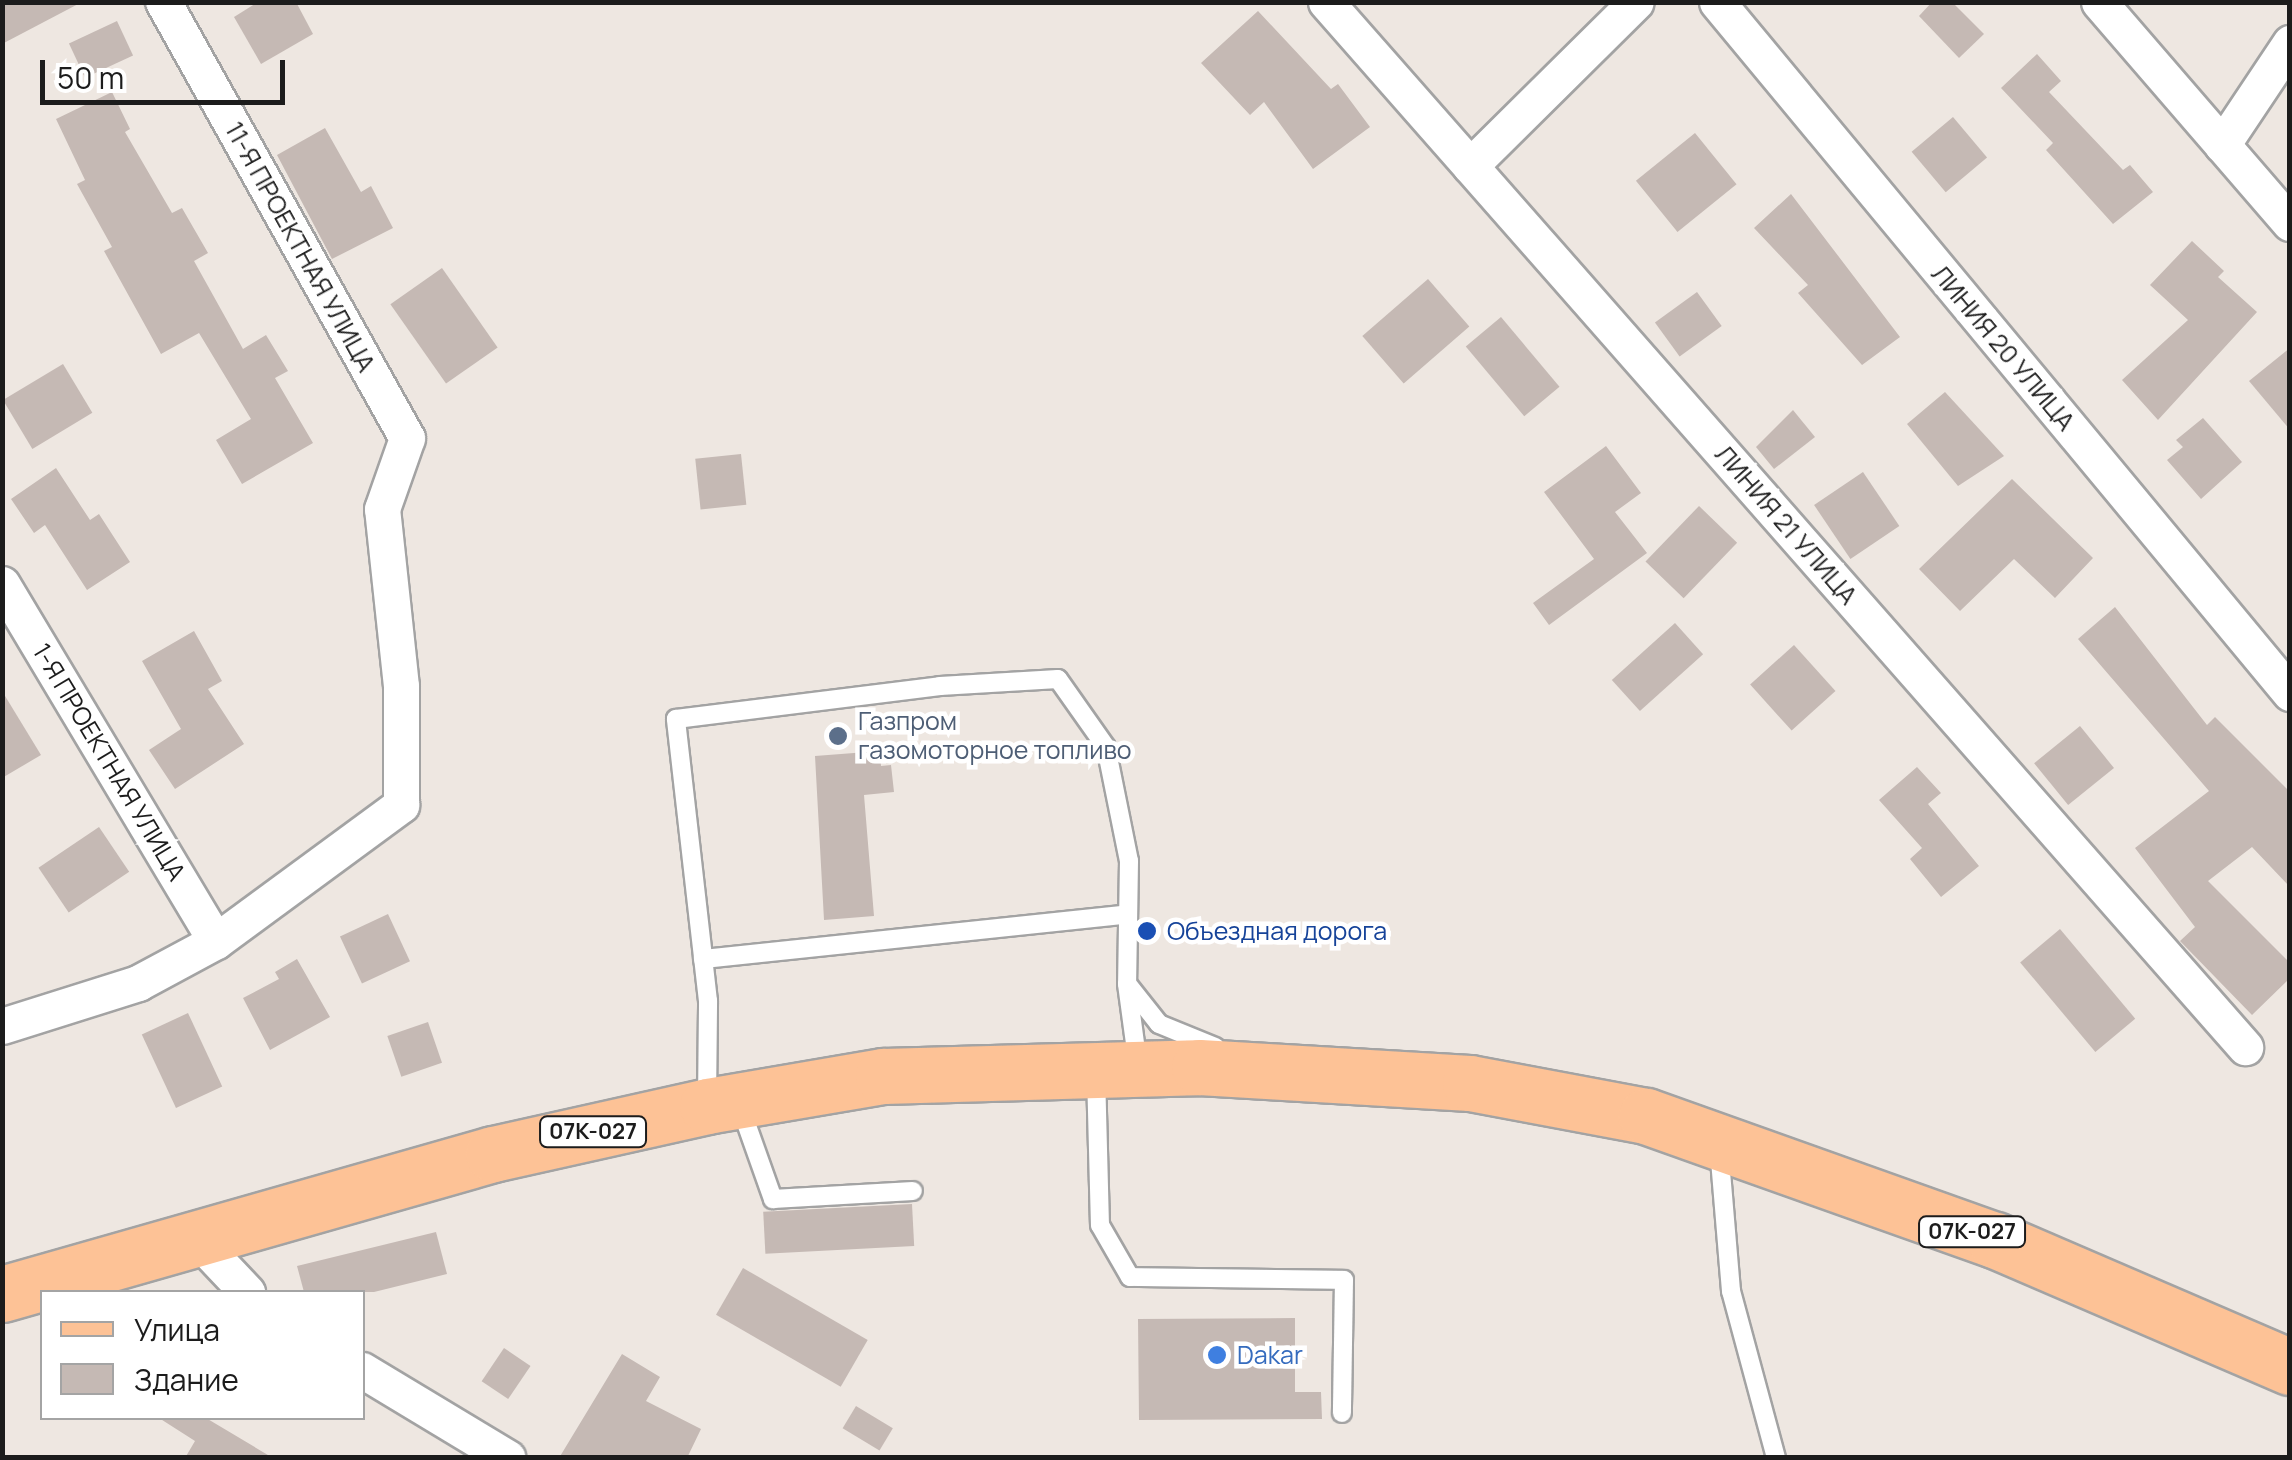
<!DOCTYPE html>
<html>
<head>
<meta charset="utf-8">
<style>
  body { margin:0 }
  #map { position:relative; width:2292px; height:1460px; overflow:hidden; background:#eee7e1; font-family:Manrope,sans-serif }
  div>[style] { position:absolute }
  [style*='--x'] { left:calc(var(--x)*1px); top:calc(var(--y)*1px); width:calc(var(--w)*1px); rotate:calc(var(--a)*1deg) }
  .building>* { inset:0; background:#c5b9b4; transform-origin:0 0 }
  .roads { filter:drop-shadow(2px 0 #a3a3a3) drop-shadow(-2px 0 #a3a3a3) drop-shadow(0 2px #a3a3a3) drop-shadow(0 -2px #a3a3a3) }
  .lane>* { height:18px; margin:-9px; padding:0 9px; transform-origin:9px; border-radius:9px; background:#fff }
  .street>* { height:35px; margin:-17.5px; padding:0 17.5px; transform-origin:17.5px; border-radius:17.5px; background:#fff }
  .primary>* { height:55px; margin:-27.5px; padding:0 27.5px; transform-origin:27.5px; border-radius:27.5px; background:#fdc296 }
  .dots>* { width:28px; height:28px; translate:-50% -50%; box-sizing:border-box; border:5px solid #fff; border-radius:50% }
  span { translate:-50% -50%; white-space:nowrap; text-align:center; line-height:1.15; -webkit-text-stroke:9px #fff; paint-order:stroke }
  .shield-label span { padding:2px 8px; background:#fff; border:2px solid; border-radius:8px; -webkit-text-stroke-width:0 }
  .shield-label { font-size:22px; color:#1c1c1c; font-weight:700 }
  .street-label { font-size:25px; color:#1c1c1c }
  .service-label { font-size:25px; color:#4e5e75 }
  .left { translate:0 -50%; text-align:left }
  .transit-label { font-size:25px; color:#164399 }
  .shop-label { font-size:25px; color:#366cbe }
  .frame { position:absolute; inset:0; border:5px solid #1c1c1c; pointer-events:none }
  .legend { position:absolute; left:40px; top:1290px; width:325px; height:130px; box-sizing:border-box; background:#fff; border:2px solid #a4a4a4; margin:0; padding:12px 18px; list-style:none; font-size:30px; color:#1c1c1c }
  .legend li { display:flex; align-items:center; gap:20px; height:50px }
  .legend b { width:50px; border:2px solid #a4a4a4 }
  .scale { position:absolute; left:40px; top:60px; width:245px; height:45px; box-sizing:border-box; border:5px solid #1c1c1c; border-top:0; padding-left:12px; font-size:30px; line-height:35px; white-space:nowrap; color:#1c1c1c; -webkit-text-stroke:8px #fff; paint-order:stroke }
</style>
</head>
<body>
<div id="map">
  <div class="building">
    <div style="clip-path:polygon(2px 2px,82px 2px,2px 44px)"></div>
    <div style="clip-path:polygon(258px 2px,296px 2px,313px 34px,261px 64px,234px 17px)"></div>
    <div style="clip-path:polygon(1932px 2px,1952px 2px,1984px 34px,1959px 58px,1919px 16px)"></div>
    <div style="clip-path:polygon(1258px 11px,1331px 89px,1338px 84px,1370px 127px,1313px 169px,1264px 102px,1250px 115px,1201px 63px)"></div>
    <div style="left:117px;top:21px;width:38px;height:53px;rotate:65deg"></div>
    <div style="clip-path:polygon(2037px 54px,2061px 81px,2049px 92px,2123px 170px,2130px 165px,2153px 192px,2113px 224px,2046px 150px,2053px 143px,2001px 88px)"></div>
    <div style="clip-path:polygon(112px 92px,130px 129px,125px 132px,172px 213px,182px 208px,208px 253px,194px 261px,243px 349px,266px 335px,288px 371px,275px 378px,313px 443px,242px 484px,216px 440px,251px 419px,199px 333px,161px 354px,104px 251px,112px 247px,77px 184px,85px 180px,56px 119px)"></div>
    <div style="left:1953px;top:117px;width:53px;height:54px;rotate:50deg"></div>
    <div style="clip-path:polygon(325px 128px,361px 192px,371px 186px,393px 228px,332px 259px,277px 155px)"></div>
    <div style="left:1695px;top:133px;width:66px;height:76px;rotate:51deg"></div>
    <div style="clip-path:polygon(1791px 194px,1900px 337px,1862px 365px,1798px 293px,1808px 285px,1754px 228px)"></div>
    <div style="clip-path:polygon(2192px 241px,2224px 271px,2218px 277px,2257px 312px,2158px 420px,2122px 380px,2188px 320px,2150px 285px)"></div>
    <div style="left:442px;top:268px;width:97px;height:63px;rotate:55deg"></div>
    <div style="left:1428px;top:279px;width:63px;height:87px;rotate:49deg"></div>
    <div style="left:1697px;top:292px;width:42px;height:52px;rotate:54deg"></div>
    <div style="left:1501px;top:317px;width:91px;height:46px;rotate:50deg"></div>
    <div style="clip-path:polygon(2290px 348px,2290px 430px,2249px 381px)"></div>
    <div style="left:63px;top:364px;width:57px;height:70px;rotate:59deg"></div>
    <div style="clip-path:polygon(1945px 392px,2004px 456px,1958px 486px,1907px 424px)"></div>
    <div style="clip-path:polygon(1793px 410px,1815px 437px,1774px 469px,1756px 447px)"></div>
    <div style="clip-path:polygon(2203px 418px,2242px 462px,2201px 499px,2167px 460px,2183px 447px,2176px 440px)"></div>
    <div style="clip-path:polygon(1606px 446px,1641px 493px,1615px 512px,1647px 553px,1549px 625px,1533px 603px,1594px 559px,1544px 492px)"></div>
    <div style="left:741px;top:454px;width:51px;height:46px;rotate:84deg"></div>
    <div style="clip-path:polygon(56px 468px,90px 520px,99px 514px,130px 562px,87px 590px,45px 525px,34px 533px,11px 499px)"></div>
    <div style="left:1863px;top:472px;width:65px;height:59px;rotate:56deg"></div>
    <div style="clip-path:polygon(2012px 479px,2093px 558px,2055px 598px,2014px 559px,1960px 611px,1919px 569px)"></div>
    <div style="left:1699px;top:506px;width:53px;height:77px;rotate:44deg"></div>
    <div style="clip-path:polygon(2115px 607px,2207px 725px,2215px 717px,2290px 792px,2290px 887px,2252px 847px,2208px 881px,2290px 963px,2290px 978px,2252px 1015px,2180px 941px,2195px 927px,2135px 848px,2209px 791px,2078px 639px)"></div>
    <div style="left:1675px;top:623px;width:42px;height:85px;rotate:48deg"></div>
    <div style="clip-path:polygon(194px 631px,222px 681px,208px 689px,244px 744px,175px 789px,149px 750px,181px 729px,142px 661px)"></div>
    <div style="left:1794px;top:645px;width:62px;height:59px;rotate:48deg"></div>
    <div style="clip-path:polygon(2px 691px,41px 755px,2px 778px)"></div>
    <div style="left:2080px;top:726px;width:54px;height:59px;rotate:51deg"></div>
    <div style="clip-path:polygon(880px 751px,881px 766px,891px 765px,894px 792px,864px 795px,874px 916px,824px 920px,815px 756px)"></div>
    <div style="clip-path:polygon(1917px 767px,1941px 793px,1928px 804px,1979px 866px,1941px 897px,1910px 859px,1922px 848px,1879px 800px)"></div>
    <div style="left:99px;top:827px;width:54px;height:73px;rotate:56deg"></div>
    <div style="left:388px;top:914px;width:52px;height:53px;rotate:65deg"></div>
    <div style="left:2060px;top:929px;width:117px;height:52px;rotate:50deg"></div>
    <div style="clip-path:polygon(297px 959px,330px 1017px,270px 1050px,243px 998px,279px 979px,275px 972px)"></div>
    <div style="left:188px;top:1013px;width:81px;height:51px;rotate:65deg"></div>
    <div style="left:428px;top:1022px;width:43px;height:43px;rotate:71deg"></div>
    <div style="left:912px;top:1204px;width:42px;height:149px;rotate:87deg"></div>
    <div style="clip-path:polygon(436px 1232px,447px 1274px,374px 1292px,304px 1292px,297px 1266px)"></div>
    <div style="left:743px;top:1268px;width:144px;height:54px;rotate:30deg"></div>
    <div style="clip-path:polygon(1295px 1318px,1295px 1392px,1321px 1392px,1322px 1419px,1139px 1420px,1138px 1319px)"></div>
    <div style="left:504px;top:1348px;width:32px;height:40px;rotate:34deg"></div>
    <div style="clip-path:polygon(622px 1354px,660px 1377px,646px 1401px,701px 1429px,687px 1458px,559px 1458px)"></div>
    <div style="left:856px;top:1406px;width:43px;height:26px;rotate:31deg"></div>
    <div style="clip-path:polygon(159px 1418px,206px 1418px,273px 1458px,185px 1458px,195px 1441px)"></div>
  </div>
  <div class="roads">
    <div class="lane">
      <div style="--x:703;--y:959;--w:424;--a:-6"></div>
      <div style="--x:1129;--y:986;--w:48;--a:51.7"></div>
      <div style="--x:1159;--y:1024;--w:61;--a:22.3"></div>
      <div style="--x:1096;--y:1073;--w:152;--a:88.5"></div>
      <div style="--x:1100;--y:1225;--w:60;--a:60"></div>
      <div style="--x:1130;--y:1277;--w:214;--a:0.8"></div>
      <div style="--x:1344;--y:1280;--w:133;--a:90.9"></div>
      <div style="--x:707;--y:1102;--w:101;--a:-89.4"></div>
      <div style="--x:708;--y:1001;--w:284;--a:-96.5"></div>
      <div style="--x:676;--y:719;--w:266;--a:-7.1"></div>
      <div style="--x:940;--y:686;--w:118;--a:-3.4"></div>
      <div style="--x:1058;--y:679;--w:83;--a:54.8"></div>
      <div style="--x:1106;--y:747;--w:116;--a:78.6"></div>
      <div style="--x:1129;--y:861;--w:123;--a:90.9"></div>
      <div style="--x:1127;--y:984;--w:82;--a:82.3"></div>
      <div style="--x:740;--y:1106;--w:99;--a:70.5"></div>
      <div style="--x:773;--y:1199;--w:140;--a:-3.3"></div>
      <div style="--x:1719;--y:1148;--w:144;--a:85.2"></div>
      <div style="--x:1731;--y:1291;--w:173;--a:74.9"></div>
    </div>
    <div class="street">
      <div style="--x:1326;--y:2;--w:1392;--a:48.67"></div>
      <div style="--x:1717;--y:2;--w:898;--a:50.33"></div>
      <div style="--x:2099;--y:2;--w:292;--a:49.2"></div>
      <div style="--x:2222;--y:145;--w:123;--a:-56.3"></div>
      <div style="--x:1470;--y:166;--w:233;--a:-44.7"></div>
      <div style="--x:2;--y:584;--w:416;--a:59.1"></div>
      <div style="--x:2;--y:1026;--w:143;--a:-17.5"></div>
      <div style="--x:138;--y:983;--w:89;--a:-28.3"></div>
      <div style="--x:216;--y:941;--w:230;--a:-36.3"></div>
      <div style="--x:401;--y:805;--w:119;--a:-90"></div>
      <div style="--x:401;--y:686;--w:178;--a:-96.1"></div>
      <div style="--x:382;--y:509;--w:75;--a:-70.6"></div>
      <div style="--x:407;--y:438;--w:500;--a:-119.2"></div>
      <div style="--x:195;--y:1237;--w:76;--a:46.6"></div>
      <div style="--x:362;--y:1370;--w:170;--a:31.1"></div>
    </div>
    <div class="primary">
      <div style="--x:2;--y:1294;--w:511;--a:-15.91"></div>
      <div style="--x:493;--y:1154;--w:219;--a:-12.6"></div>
      <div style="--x:707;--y:1106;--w:179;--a:-9.7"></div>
      <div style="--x:883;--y:1076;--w:316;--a:-1.6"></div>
      <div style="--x:1199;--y:1067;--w:271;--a:3.4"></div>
      <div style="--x:1470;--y:1083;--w:179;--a:10.6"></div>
      <div style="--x:1646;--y:1116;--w:370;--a:19.6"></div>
      <div style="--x:1995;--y:1240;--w:321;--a:23.3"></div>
    </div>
  </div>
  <div class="dots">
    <div style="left:838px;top:736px;background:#5c6f8a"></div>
    <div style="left:1147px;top:931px;background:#1a4fb4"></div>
    <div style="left:1217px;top:1355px;background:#3f7fe0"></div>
  </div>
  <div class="shield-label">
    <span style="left:593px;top:1132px">07К-027</span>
    <span style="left:1972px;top:1232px">07К-027</span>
  </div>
  <div class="street-label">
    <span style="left:300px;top:247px;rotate:61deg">11-Я ПРОЕКТНАЯ УЛИЦА</span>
    <span style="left:2003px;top:348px;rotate:50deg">ЛИНИЯ 20 УЛИЦА</span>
    <span style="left:1786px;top:525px;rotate:49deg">ЛИНИЯ 21 УЛИЦА</span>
    <span style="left:109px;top:762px;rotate:59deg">1-Я ПРОЕКТНАЯ УЛИЦА</span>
  </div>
  <div class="service-label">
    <span class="left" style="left:858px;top:736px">Газпром<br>газомоторное топливо</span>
  </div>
  <div class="transit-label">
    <span class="left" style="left:1167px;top:931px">Объездная дорога</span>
  </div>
  <div class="shop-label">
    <span class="left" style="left:1237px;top:1355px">Dakar</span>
  </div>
  <div class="frame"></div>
  <ul class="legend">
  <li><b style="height:12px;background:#fdc296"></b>Улица</li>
  <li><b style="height:28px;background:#c5b9b4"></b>Здание</li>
  </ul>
  <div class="scale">50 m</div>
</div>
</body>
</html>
